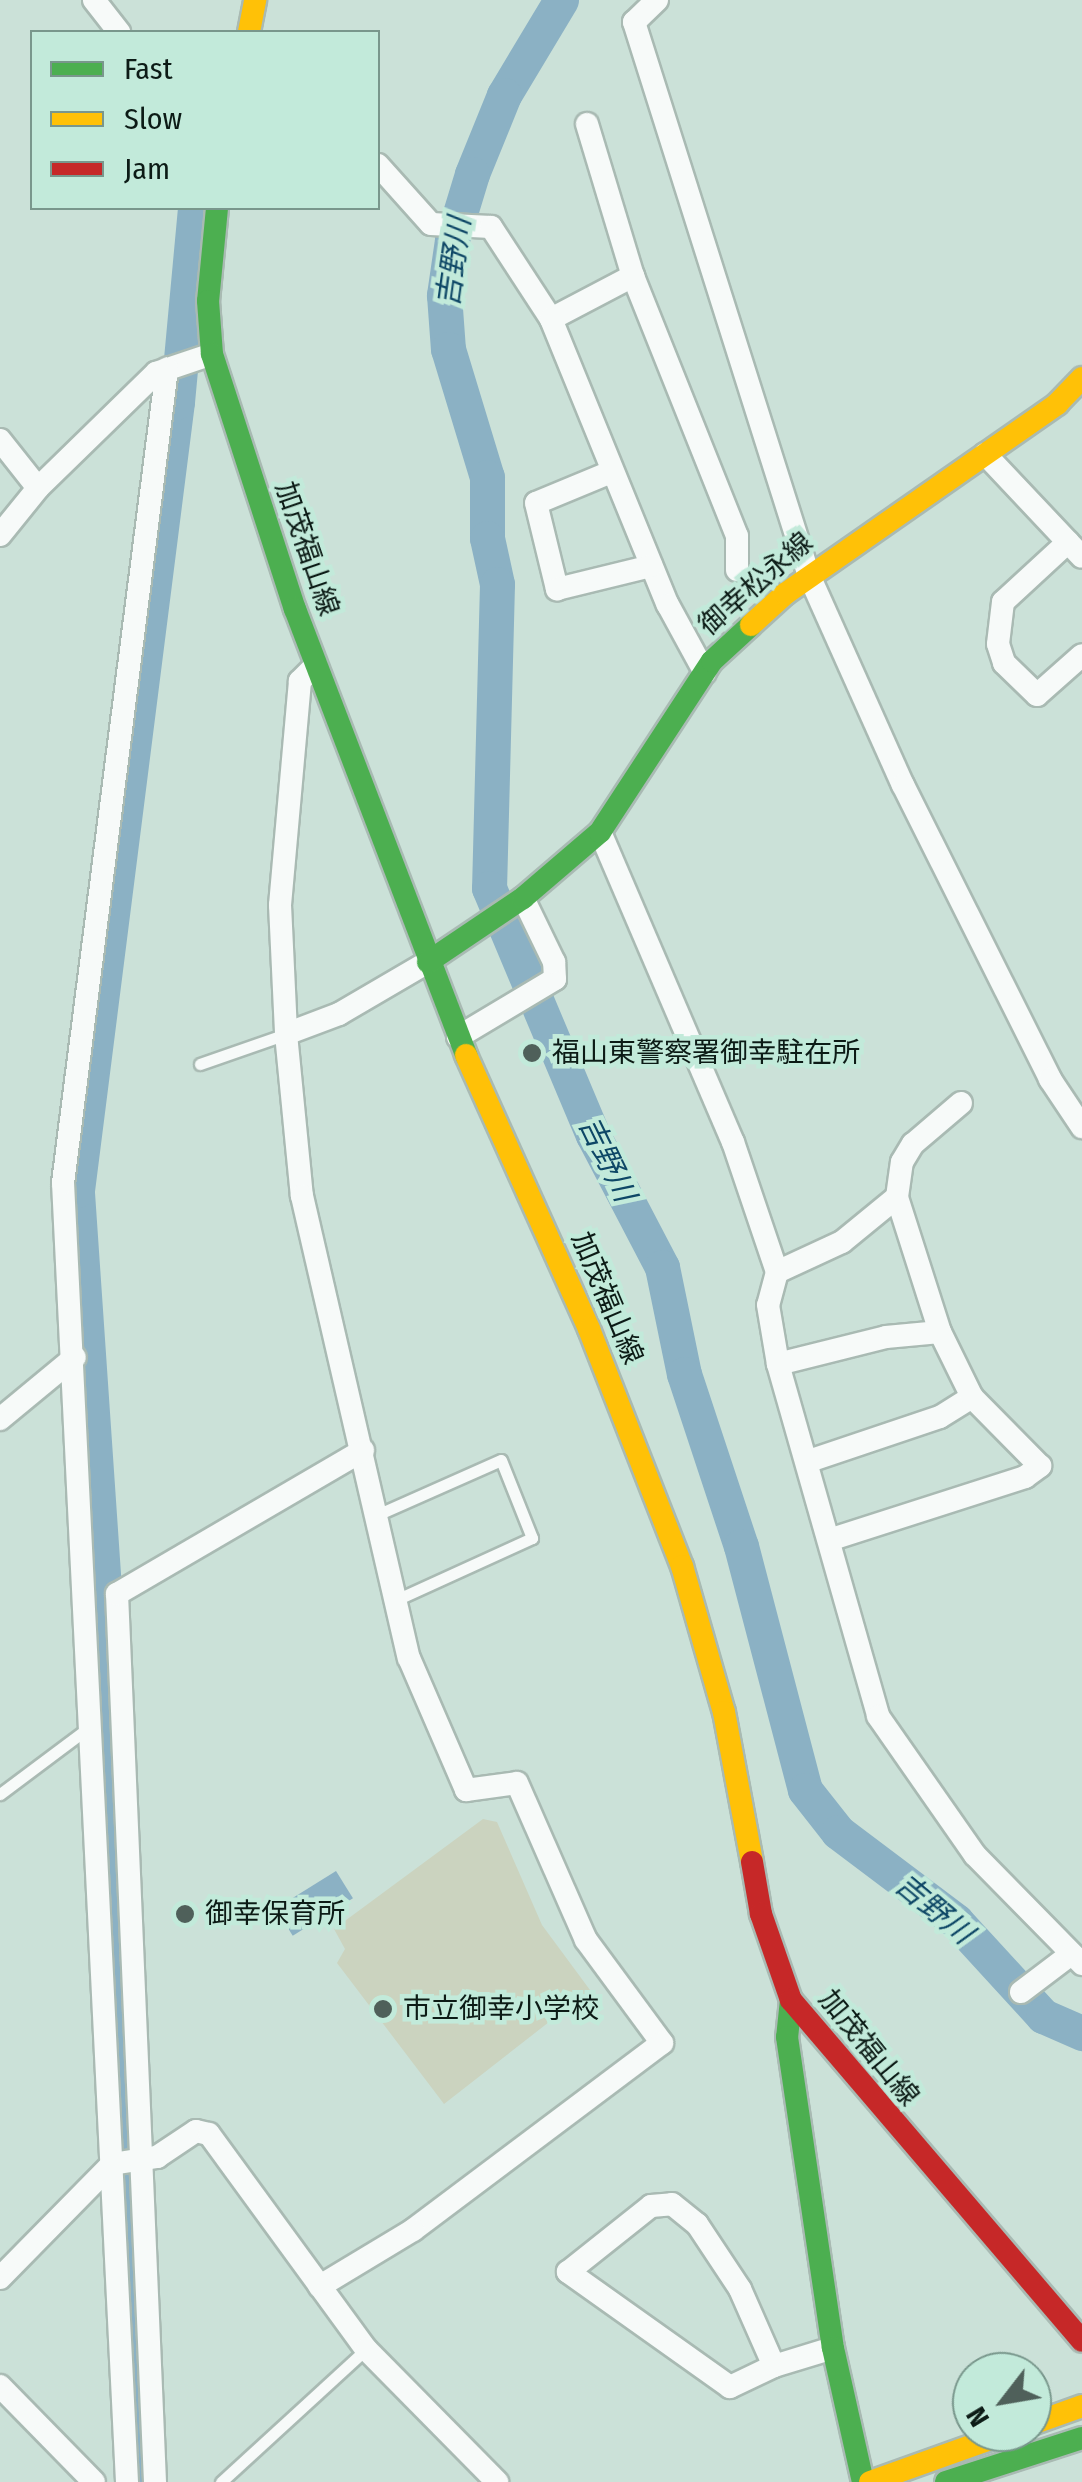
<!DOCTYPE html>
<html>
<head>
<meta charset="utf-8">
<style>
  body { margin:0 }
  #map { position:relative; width:1082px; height:2482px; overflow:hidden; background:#cbe1d8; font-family:"Fira Sans Condensed","Noto Sans JP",sans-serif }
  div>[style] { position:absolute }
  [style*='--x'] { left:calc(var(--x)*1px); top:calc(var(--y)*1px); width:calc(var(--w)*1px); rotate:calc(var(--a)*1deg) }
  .green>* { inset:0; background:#cbd3bf }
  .water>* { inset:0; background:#8bb1c4; transform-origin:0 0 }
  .river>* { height:35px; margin:-17.5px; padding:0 17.5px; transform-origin:17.5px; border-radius:17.5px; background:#8bb1c4 }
  .roads { filter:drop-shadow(2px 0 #a9bab3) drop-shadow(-2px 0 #a9bab3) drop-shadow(0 2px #a9bab3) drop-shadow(0 -2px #a9bab3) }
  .lane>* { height:11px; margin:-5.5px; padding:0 5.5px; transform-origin:5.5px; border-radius:5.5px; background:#f7faf9 }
  .street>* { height:22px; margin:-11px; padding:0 11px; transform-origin:11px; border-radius:11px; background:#f7faf9 }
  .fast>* { height:22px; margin:-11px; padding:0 11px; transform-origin:11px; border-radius:11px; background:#4caf50 }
  .slow>* { height:22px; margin:-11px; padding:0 11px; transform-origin:11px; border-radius:11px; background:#ffc107 }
  .jam>* { height:22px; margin:-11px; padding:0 11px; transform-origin:11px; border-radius:11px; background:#c62828 }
  .dots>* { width:28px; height:28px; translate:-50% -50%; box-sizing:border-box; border:5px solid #c2eada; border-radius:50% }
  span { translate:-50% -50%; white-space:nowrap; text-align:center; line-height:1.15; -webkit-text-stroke:9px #c2eada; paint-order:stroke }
  .street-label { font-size:28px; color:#0c1b16 }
  .poi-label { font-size:28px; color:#0c1b16 }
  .left { translate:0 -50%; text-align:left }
  .water-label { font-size:30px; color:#0e4766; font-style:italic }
  .legend { position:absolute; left:30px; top:30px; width:350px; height:180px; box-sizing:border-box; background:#c2eada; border:2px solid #79978c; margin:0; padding:12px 18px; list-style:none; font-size:30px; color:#0c1b16 }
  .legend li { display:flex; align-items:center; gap:20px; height:50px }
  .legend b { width:50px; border:2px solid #79978c }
  .north { position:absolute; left:952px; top:2352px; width:100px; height:100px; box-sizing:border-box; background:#c2eada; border:2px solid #79978c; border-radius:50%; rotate:239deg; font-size:28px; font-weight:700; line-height:40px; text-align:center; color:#0c1b16 }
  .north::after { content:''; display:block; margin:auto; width:35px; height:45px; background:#4f605a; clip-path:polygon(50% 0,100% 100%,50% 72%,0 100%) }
</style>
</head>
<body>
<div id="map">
  <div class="green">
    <div style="clip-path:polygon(483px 1819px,497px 1822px,542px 1925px,590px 1990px,444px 2104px,337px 1963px,345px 1949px,334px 1929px)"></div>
  </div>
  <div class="water">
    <div style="left:336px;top:1871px;width:32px;height:71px;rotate:58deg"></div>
  </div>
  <div class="river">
    <div style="--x:561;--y:0;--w:111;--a:121"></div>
    <div style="--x:504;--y:95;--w:85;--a:112.1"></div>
    <div style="--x:472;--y:174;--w:69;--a:106.9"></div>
    <div style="--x:452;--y:240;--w:56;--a:98.3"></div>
    <div style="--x:444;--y:295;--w:54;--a:85.8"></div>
    <div style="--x:448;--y:349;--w:134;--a:73.1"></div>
    <div style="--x:487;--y:477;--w:61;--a:90"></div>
    <div style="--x:487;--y:538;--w:47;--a:77.7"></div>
    <div style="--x:497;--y:584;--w:304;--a:91.5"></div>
    <div style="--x:489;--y:888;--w:268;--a:67.2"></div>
    <div style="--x:593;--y:1135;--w:149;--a:62.4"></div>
    <div style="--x:662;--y:1267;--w:109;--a:78.4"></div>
    <div style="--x:684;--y:1374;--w:181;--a:71.7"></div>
    <div style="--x:741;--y:1546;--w:252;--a:75.3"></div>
    <div style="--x:805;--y:1790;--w:53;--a:51.8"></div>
    <div style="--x:838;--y:1832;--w:148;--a:37"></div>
    <div style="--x:956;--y:1921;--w:129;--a:47.5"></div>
    <div style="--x:1043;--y:2016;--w:43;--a:23.6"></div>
    <div style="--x:140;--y:2482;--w:821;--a:-92.17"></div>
    <div style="--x:109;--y:1662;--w:473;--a:-93.9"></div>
    <div style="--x:77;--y:1190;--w:794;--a:-82.77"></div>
    <div style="--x:177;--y:402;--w:195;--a:-84.7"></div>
  </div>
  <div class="roads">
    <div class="lane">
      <div style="--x:200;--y:1064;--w:91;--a:-19.2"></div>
      <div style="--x:379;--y:1514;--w:133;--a:-23.9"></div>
      <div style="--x:501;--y:1460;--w:84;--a:68.3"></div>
      <div style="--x:532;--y:1538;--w:149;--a:155.5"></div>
      <div style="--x:0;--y:1794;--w:114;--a:-36.8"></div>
      <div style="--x:221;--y:2482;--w:197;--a:-42.5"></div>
    </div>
    <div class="street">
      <div style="--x:94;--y:0;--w:41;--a:52"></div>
      <div style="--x:657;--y:0;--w:32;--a:136"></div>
      <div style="--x:634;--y:22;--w:578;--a:72.47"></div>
      <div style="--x:808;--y:573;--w:232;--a:65.9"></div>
      <div style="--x:903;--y:785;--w:329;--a:63.4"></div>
      <div style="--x:1050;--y:1079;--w:58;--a:56.3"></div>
      <div style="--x:587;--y:124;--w:159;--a:73.2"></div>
      <div style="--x:633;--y:276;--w:280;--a:68.2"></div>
      <div style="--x:737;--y:536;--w:34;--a:90"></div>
      <div style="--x:378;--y:165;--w:79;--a:48.1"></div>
      <div style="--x:431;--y:224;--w:60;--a:2.9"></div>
      <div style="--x:491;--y:227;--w:110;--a:56.9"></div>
      <div style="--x:551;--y:319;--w:309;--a:67.8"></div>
      <div style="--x:668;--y:605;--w:77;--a:61.4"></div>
      <div style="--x:551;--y:319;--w:93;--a:-27.7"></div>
      <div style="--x:0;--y:440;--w:61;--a:51.6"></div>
      <div style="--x:985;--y:454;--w:141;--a:46.7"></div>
      <div style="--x:611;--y:472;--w:81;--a:157.5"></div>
      <div style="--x:536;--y:503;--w:89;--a:76.3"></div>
      <div style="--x:557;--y:589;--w:97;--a:-13.7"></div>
      <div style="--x:0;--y:535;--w:60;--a:-51"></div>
      <div style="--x:38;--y:488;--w:165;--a:-44.3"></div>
      <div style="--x:156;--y:373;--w:59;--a:-18.7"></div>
      <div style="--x:1068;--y:542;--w:88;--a:137.3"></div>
      <div style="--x:1003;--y:602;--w:42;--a:96.8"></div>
      <div style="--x:998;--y:644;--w:20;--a:72"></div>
      <div style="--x:1004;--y:663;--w:46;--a:44.1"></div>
      <div style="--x:1037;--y:695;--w:60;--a:-41.6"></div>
      <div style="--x:316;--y:665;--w:23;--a:135"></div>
      <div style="--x:300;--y:681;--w:225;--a:95.1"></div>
      <div style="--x:280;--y:905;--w:129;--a:87.3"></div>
      <div style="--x:286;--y:1034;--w:163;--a:84.4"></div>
      <div style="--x:302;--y:1196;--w:474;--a:77"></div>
      <div style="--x:409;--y:1658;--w:144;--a:66.6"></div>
      <div style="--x:466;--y:1790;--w:51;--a:-7.8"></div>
      <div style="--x:517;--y:1783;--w:171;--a:66.3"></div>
      <div style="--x:586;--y:1940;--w:128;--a:53.6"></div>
      <div style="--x:662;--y:2043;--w:311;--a:143.1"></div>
      <div style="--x:413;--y:2230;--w:109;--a:148.9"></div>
      <div style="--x:600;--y:832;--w:337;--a:66.8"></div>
      <div style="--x:733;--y:1142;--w:137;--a:71.3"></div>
      <div style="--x:777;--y:1272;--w:34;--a:105"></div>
      <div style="--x:768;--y:1305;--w:60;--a:80.4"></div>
      <div style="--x:778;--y:1364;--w:366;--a:74.1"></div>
      <div style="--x:878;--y:1716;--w:169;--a:55.1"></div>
      <div style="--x:975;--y:1855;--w:153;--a:45.5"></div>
      <div style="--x:286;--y:1034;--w:57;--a:-20.7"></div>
      <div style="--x:339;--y:1014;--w:103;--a:-30.3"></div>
      <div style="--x:458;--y:1037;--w:113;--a:-30.9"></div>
      <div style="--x:555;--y:979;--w:17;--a:-93"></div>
      <div style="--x:554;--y:962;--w:71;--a:-115.8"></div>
      <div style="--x:777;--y:1272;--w:72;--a:-24.8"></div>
      <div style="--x:842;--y:1242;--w:71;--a:-39.3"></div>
      <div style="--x:778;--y:1364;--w:111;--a:-14"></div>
      <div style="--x:886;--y:1337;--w:54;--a:-5.3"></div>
      <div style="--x:0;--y:1419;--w:97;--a:-39.6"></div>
      <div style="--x:809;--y:1461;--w:138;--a:-18.6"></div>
      <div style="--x:940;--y:1417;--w:38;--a:-32"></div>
      <div style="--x:832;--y:1539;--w:203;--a:-17.8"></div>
      <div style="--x:1025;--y:1477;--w:19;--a:-36"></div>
      <div style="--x:1040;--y:1466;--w:97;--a:-134.6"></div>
      <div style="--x:972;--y:1397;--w:72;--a:-116.2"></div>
      <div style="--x:940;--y:1332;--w:142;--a:-107.7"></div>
      <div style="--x:897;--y:1197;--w:35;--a:-82"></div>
      <div style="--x:902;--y:1162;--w:21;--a:-59"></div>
      <div style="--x:913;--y:1144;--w:63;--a:-40.5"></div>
      <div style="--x:1021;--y:1992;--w:63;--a:-37.2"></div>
      <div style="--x:0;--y:2278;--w:160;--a:-45.5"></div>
      <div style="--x:112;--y:2164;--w:46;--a:-8.8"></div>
      <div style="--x:157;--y:2157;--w:47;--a:-33.7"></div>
      <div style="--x:196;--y:2131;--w:13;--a:13"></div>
      <div style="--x:209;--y:2134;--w:266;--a:53.9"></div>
      <div style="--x:366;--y:2349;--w:187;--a:45.4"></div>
      <div style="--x:774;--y:2366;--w:49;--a:154.5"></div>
      <div style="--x:730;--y:2387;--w:199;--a:-144.6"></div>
      <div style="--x:568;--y:2272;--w:106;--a:-38.5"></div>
      <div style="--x:651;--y:2206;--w:21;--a:-5"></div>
      <div style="--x:672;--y:2204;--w:32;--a:39"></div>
      <div style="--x:697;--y:2224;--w:78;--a:56.5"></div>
      <div style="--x:740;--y:2289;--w:84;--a:66.2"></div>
      <div style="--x:774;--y:2366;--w:62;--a:-17"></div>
      <div style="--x:0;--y:2386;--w:134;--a:45.6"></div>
      <div style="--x:127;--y:2482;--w:1301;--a:-92.82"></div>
      <div style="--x:63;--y:1183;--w:821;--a:-82.72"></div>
      <div style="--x:155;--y:2482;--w:889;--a:-92.45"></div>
      <div style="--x:117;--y:1594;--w:285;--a:-30.3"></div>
    </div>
    <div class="fast">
      <div style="--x:217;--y:208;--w:93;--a:95.5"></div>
      <div style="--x:208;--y:301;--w:53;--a:85.7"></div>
      <div style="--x:212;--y:354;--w:268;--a:72"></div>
      <div style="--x:295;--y:609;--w:478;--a:69"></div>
      <div style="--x:428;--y:962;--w:115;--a:-34"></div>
      <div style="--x:523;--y:898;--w:101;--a:-40.6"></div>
      <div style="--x:600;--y:832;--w:204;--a:-56.8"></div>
      <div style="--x:712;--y:661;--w:53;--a:-42.7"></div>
      <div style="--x:791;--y:2000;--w:37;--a:96"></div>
      <div style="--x:787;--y:2037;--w:314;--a:81.6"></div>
      <div style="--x:833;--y:2348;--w:137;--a:77.4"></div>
      <div style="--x:946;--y:2482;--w:143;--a:-17.9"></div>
    </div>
    <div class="slow">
      <div style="--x:249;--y:32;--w:33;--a:-79"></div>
      <div style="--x:751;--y:625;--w:46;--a:-42.4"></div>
      <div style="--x:785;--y:594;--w:332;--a:-34.9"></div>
      <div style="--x:1057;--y:404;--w:36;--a:-46"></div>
      <div style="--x:466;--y:1055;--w:300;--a:65.8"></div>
      <div style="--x:589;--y:1329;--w:255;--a:68.6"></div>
      <div style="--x:682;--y:1566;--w:152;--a:74"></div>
      <div style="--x:724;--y:1712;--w:153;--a:79.4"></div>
      <div style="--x:1032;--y:2424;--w:53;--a:-19.8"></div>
      <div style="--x:870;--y:2482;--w:149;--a:-19.7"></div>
    </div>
    <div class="jam">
      <div style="--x:752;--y:1862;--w:53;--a:80.2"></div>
      <div style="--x:761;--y:1914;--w:91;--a:70.8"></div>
      <div style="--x:791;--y:2000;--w:448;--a:49.5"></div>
    </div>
  </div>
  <div class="dots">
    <div style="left:532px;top:1053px;background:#4f605a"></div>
    <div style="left:185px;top:1914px;background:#4f605a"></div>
    <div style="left:383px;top:2009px;background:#4f605a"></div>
  </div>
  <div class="street-label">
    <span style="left:307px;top:549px;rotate:71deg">加茂福山線</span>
    <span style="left:756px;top:584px;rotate:-41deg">御幸松永線</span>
    <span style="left:607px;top:1298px;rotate:67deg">加茂福山線</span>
    <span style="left:869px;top:2048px;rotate:51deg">加茂福山線</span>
  </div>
  <div class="poi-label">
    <span class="left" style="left:552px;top:1053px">福山東警察署御幸駐在所</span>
    <span class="left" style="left:205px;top:1914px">御幸保育所</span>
    <span class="left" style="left:403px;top:2009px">市立御幸小学校</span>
  </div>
  <div class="water-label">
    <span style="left:454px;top:262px;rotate:-82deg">吉野川</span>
    <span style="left:607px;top:1159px;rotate:64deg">吉野川</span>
    <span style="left:934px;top:1909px;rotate:40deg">吉野川</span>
  </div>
  <ul class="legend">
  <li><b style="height:12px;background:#4caf50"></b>Fast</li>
  <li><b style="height:12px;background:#ffc107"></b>Slow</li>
  <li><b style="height:12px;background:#c62828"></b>Jam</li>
  </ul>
  <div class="north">N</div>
</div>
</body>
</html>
